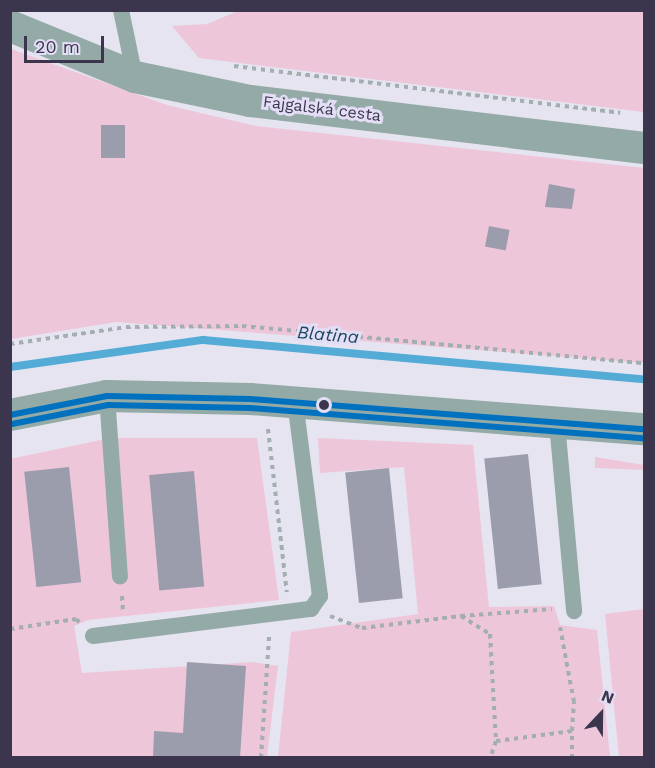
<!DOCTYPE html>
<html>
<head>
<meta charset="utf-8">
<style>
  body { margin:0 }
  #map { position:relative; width:655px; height:768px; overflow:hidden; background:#e6e4f0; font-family:"Work Sans",sans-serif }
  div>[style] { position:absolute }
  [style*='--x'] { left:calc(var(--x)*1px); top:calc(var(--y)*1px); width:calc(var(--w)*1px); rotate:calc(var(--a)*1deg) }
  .green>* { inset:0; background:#eec6da }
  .stream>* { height:8px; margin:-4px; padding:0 4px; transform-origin:4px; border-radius:4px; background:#54abd5 }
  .building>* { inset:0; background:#9c9dac; transform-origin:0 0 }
  .path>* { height:4px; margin-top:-2px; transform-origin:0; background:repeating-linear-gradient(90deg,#a3aeb0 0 4.5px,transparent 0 9px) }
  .lane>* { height:16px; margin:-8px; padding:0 8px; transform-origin:8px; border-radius:8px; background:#93aaa6 }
  .street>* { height:32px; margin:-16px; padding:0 16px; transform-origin:16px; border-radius:16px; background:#93aaa6 }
  .bus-1>* { height:6px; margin:-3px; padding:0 3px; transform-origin:3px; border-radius:3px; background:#0071bf }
  .bus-2>* { height:6px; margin:-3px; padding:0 3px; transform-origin:3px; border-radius:3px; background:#0071bf }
  .dots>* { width:16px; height:16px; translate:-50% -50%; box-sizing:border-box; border:3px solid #e3def6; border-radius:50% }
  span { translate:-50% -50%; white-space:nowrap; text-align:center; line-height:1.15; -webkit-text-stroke:6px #e3def6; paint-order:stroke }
  .street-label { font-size:16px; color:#3b364d }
  .water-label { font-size:18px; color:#1b475f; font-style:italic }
  .frame { position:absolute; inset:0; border:12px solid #3b364d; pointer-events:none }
  .north { position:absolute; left:571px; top:684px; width:60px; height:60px; -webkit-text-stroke:4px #e3def6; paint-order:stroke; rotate:22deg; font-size:16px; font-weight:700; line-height:24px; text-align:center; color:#3b364d }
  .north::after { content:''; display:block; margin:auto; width:21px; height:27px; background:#3b364d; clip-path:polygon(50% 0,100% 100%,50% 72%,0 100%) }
  .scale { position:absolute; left:24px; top:36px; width:80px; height:27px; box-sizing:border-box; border:3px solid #3b364d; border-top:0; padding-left:8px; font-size:18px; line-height:21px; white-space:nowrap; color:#3b364d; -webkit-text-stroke:4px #e3def6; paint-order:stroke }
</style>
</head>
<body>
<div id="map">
  <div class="green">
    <div style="clip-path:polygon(238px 11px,644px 11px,644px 112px,199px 58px,172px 26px,207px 24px)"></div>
    <div style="clip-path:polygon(11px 49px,167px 105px,256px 126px,644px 168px,644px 363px,116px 322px,11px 339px)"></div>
    <div style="clip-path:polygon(110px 438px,257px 438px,279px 600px,88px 620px,74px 626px,82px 673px,253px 662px,278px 666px,267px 757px,11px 757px,10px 459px)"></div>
    <div style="clip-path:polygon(318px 438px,473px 445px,489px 607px,554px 606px,560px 625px,597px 630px,610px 757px,278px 757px,291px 632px,418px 614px,404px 467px,320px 473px)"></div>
    <div style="clip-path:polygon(595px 457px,644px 465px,644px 470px,595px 468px)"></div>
    <div style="clip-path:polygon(644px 609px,644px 757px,619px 757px,605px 614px)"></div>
  </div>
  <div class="stream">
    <div style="--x:10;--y:367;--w:195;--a:-8"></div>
    <div style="--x:203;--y:340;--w:443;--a:5.1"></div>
  </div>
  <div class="building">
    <div style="left:101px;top:125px;width:24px;height:33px"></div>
    <div style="clip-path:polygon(549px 184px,575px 189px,572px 209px,545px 207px)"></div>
    <div style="left:489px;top:226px;width:21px;height:21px;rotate:11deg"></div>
    <div style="left:528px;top:454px;width:131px;height:44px;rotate:84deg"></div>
    <div style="left:69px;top:467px;width:116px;height:45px;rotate:84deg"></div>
    <div style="left:389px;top:468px;width:131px;height:44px;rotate:84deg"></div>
    <div style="left:194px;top:471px;width:116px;height:45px;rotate:85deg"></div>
    <div style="clip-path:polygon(187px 662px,246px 666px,240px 758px,153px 758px,154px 731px,183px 733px)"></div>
  </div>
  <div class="path">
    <div style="--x:234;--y:66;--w:389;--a:6.9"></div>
    <div style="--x:10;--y:344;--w:117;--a:-8.3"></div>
    <div style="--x:126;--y:327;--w:116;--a:-0.5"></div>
    <div style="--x:242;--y:326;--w:404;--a:5.3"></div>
    <div style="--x:268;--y:429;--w:164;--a:83.4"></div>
    <div style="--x:122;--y:596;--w:16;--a:86"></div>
    <div style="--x:330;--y:616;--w:34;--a:21"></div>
    <div style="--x:362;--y:628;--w:100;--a:-6.9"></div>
    <div style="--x:461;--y:616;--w:34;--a:32"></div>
    <div style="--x:490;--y:634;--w:107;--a:86.8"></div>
    <div style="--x:496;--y:741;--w:18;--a:109"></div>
    <div style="--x:461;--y:616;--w:91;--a:-4.4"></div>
    <div style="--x:10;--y:629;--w:67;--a:-8.6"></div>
    <div style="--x:76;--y:619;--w:6;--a:45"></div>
    <div style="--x:496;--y:741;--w:77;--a:-7.5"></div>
    <div style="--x:572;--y:731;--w:29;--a:-86"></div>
    <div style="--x:574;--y:702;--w:76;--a:-100.6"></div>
    <div style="--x:261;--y:758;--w:122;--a:-86.2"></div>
    <div style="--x:572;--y:758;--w:27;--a:-90"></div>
  </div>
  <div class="lane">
    <div style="--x:121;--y:10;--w:68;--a:78.2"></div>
    <div style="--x:107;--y:396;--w:181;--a:85.9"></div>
    <div style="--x:557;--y:423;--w:189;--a:84.8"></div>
    <div style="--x:93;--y:636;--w:220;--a:-7.1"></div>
    <div style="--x:311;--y:609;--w:16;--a:-55"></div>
    <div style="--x:320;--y:596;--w:196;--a:-97.3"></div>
  </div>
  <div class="street">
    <div style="--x:10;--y:26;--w:135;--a:22.2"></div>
    <div style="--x:135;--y:77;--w:117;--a:11.8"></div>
    <div style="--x:250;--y:101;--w:397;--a:6.8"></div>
    <div style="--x:10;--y:415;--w:99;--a:-11.1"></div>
    <div style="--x:107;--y:396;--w:143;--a:1.2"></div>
    <div style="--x:250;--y:399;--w:395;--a:4.4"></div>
  </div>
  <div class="bus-1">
    <div style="--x:10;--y:415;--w:99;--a:-11.1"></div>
    <div style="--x:107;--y:396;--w:143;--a:1.2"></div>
    <div style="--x:250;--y:399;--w:395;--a:4.4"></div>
  </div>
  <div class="bus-2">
    <div style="--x:12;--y:424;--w:98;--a:-11.2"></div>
    <div style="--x:108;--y:405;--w:142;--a:1.2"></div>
    <div style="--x:250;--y:408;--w:394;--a:4.4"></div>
  </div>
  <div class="dots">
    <div style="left:324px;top:405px;background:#3b364d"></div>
  </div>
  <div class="street-label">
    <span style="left:322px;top:109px;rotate:7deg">Fajgalská cesta</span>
  </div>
  <div class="water-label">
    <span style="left:328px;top:335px;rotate:5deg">Blatina</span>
  </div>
  <div class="frame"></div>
  <div class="north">N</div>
  <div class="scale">20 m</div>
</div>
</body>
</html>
